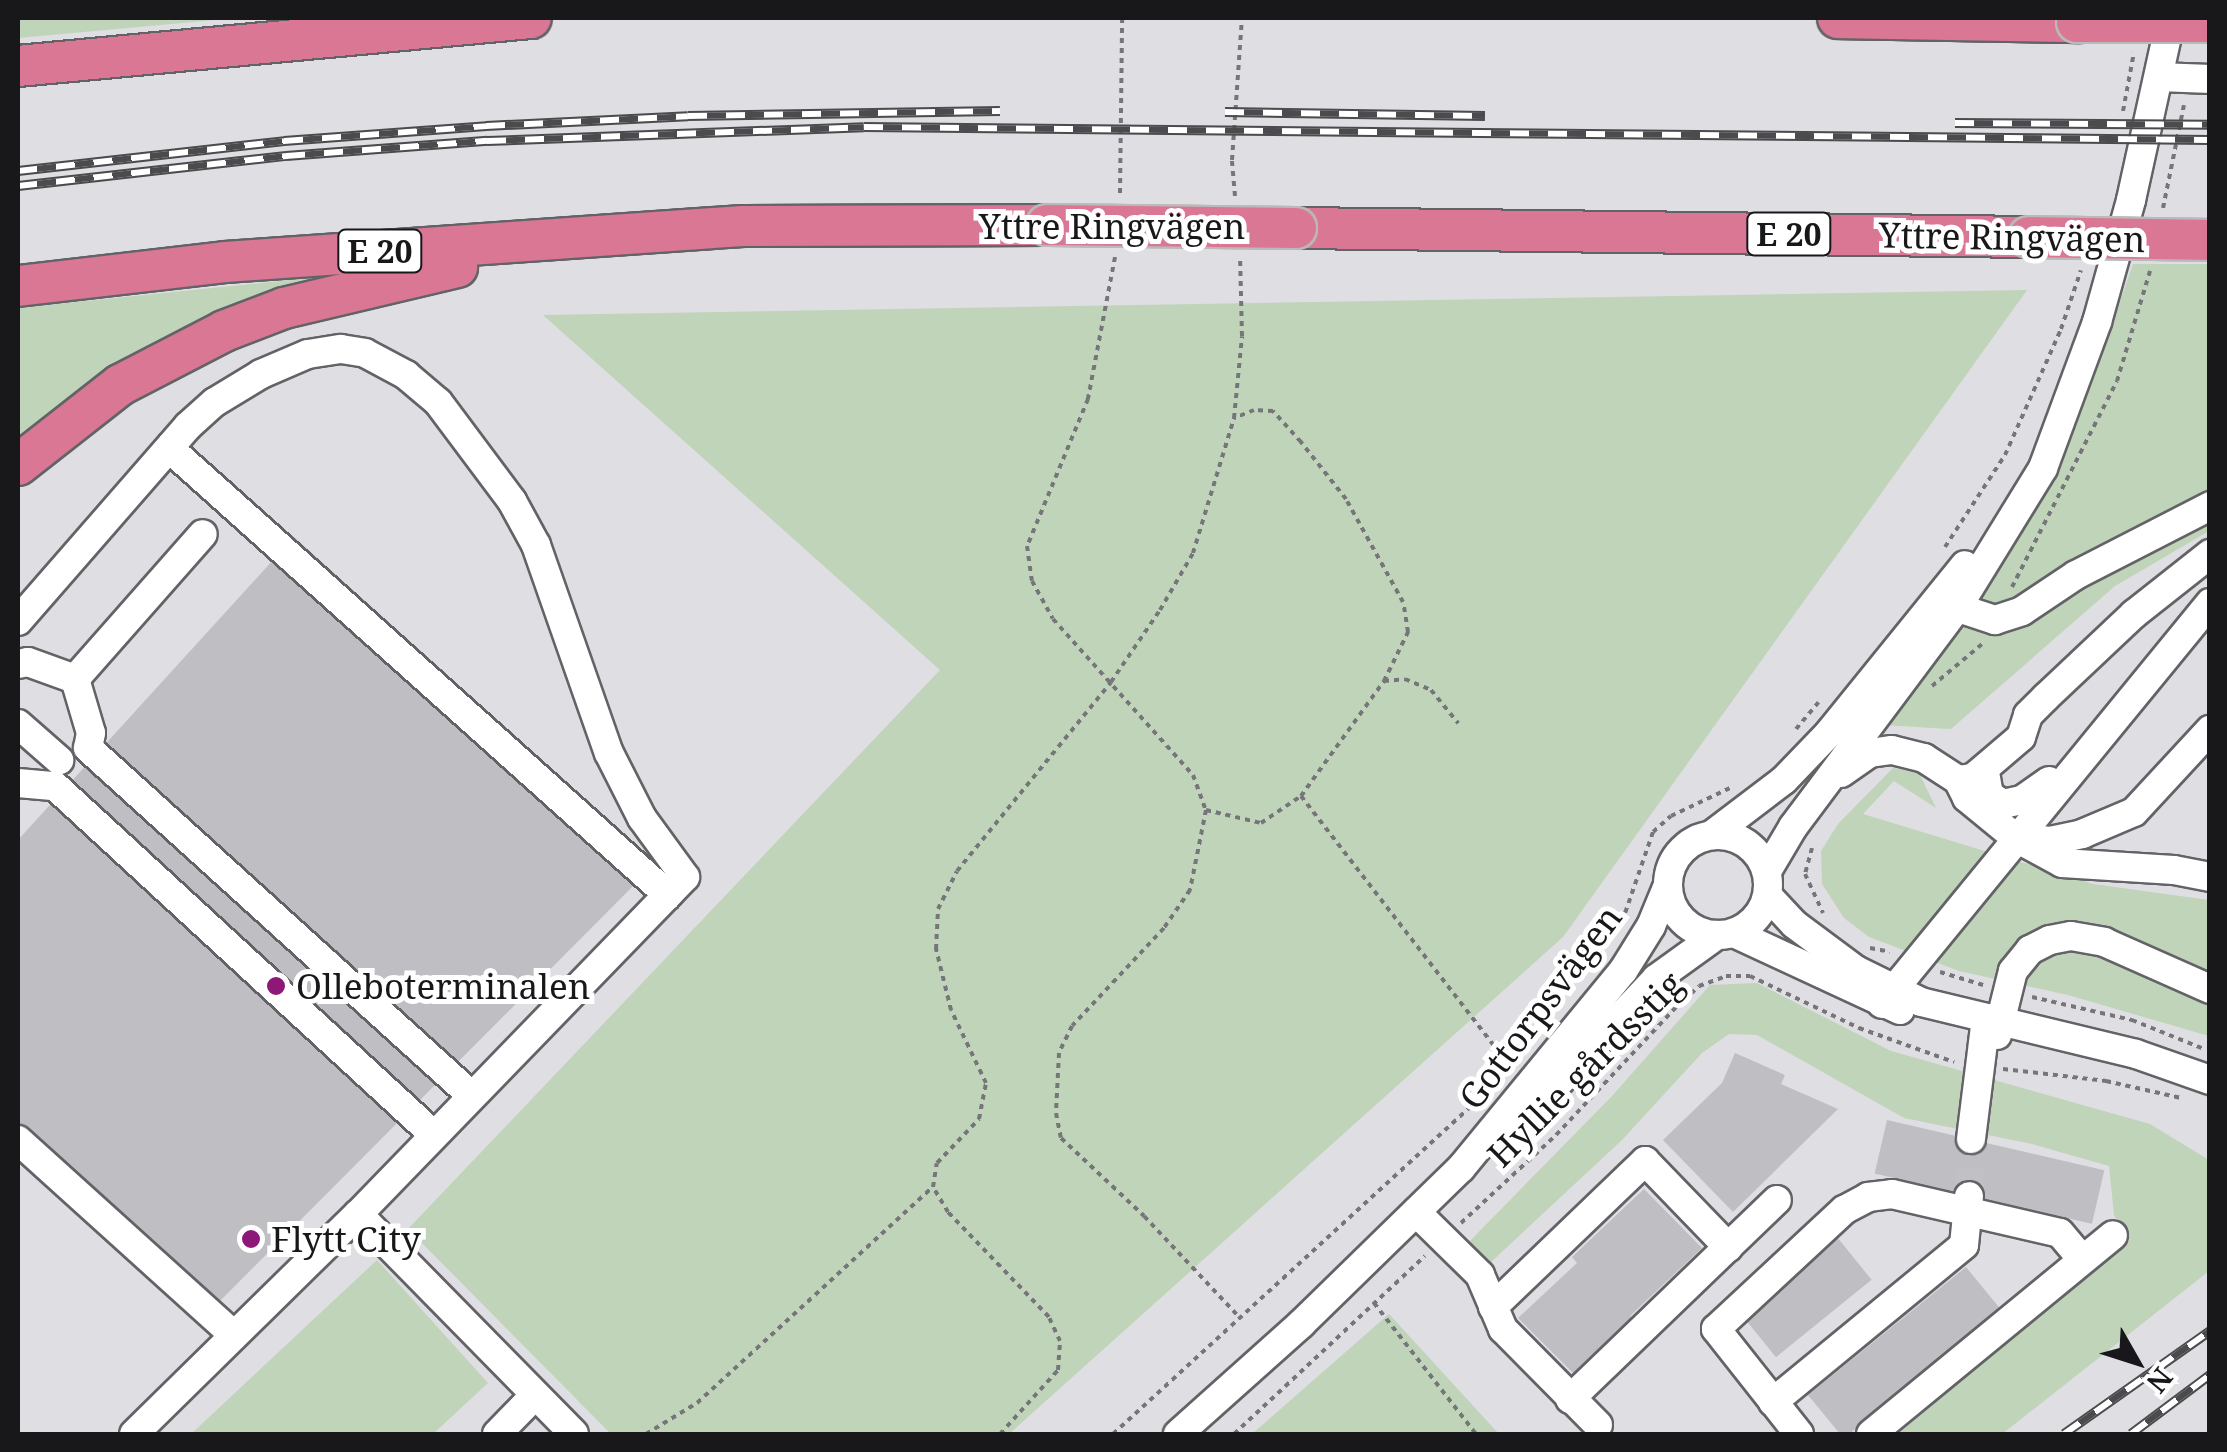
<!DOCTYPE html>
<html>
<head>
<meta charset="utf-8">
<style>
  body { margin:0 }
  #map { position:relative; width:2227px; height:1452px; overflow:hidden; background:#dedee3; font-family:"Noto Serif",serif }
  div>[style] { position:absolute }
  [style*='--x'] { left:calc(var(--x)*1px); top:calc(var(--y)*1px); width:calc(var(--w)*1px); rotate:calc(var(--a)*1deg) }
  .green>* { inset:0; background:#bfd4b9 }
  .building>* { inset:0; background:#bebec3; transform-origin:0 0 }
  .minor-tunnel>* { height:28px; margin-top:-14px; transform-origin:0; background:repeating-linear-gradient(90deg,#c0c0c5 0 28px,transparent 0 42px) }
  .path>* { height:4px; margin-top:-2px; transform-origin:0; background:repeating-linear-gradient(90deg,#76767a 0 5px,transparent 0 10px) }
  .roads { filter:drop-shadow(2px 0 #636367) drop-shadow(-2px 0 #636367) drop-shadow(0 2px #636367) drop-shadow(0 -2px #636367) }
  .minor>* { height:28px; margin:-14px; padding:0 14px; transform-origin:14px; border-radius:14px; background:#fff }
  .minor>.ring { margin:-14px; padding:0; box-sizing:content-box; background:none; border:28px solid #fff; border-radius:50% }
  .highway>* { height:40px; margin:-20px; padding:0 20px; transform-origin:20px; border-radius:20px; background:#da7794 }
  .rail>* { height:10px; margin-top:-5px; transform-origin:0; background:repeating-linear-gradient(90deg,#fff 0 19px,#4b4b4e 0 38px); box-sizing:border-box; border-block:2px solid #4b4b4e }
  .bridges { filter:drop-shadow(2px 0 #bababa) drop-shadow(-2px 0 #bababa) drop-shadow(0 2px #bababa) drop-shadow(0 -2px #bababa) }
  .highway-bridge>* { height:40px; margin:-20px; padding:0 20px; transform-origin:20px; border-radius:20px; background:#da7794 }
  .dots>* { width:28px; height:28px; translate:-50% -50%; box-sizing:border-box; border:5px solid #fff; border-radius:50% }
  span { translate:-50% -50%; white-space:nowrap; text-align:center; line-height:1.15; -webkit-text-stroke:10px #fff; paint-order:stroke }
  .shield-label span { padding:2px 8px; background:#fff; border:2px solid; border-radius:8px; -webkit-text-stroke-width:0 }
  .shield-label { font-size:32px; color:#18181a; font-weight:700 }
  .street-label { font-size:35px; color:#18181a }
  .poi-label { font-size:35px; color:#18181a }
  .left { translate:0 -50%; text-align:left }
  .frame { position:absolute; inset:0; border:20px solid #18181a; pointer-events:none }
  .north { position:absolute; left:2087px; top:1312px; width:100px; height:100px; -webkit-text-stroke:8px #fff; paint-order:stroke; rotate:129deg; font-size:28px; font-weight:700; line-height:40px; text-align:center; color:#18181a }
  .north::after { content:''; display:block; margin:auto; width:35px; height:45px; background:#18181a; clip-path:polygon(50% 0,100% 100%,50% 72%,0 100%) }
</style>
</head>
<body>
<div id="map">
  <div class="green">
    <div style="clip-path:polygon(18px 18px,237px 18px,18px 38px)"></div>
    <div style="clip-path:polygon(2133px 264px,2209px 264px,2209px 531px,2115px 586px,1951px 729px,1882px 725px,2042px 490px,2091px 385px)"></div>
    <div style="clip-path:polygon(367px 272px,18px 452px,18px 308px)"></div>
    <div style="clip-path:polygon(2027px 290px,1563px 937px,1009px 1434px,611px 1434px,408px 1229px,940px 670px,543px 315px)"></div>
    <div style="clip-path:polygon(1893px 768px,1919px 773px,1936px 808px,1894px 781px,1863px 814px,2093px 884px,2209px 900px,2209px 1036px,2068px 995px,1959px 971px,1869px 937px,1844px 918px,1822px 884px,1821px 851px,1838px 824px)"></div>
    <div style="clip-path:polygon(1757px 983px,1891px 1051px,2150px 1124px,2209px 1160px,2209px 1271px,2002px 1434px,1898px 1434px,2130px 1240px,2114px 1215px,2109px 1166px,2032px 1144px,1904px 1118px,1757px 1035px,1729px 1034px,1702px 1053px,1622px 1140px,1490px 1263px,1466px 1245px,1613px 1095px,1710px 985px)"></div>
    <div style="clip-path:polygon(377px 1260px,488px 1383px,433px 1434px,191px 1434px)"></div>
    <div style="clip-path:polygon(1389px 1314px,1499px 1434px,1252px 1434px)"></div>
  </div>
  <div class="building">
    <div style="clip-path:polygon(294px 537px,656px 863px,216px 1305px,18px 1125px,18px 840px)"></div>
    <div style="clip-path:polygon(1735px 1053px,1785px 1075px,1781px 1084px,1838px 1109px,1733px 1212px,1663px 1140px,1722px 1083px)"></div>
    <div style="left:1887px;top:1120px;width:223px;height:55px;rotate:13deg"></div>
    <div style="clip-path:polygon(1644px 1189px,1702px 1248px,1630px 1316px,1634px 1319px,1576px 1376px,1518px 1318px,1577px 1263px,1572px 1257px)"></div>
    <div style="left:1837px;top:1237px;width:55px;height:123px;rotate:51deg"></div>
    <div style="clip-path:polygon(1966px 1267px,2002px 1311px,1849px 1434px,1840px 1434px,1808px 1395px)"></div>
  </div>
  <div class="minor-tunnel">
    <div style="--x:1969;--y:1196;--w:57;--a:-88"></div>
  </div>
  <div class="path">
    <div style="--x:2123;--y:111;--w:60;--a:-79.4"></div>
    <div style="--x:1120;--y:193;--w:175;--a:-89.3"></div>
    <div style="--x:1235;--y:196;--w:36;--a:-95"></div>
    <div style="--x:1232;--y:160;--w:142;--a:-86"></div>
    <div style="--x:2163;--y:208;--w:105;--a:-78.5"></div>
    <div style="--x:1115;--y:257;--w:145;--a:100.8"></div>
    <div style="--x:1088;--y:399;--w:159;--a:112.5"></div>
    <div style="--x:1027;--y:546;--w:35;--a:82"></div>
    <div style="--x:1032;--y:581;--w:43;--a:61.1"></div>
    <div style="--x:1053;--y:619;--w:210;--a:48.1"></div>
    <div style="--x:1193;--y:775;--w:37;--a:70"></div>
    <div style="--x:1206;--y:810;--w:82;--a:101.3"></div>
    <div style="--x:1190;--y:890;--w:46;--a:124.4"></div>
    <div style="--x:1164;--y:928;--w:134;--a:133.2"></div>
    <div style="--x:1072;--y:1026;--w:30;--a:116"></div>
    <div style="--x:1059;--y:1053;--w:60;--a:92.9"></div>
    <div style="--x:1056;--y:1113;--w:25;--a:79"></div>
    <div style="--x:1061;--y:1138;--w:114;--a:43.2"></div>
    <div style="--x:1144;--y:1216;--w:141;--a:46.7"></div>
    <div style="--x:1945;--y:547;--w:110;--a:-56.9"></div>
    <div style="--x:2005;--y:455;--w:138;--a:-66"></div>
    <div style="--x:2061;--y:329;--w:62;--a:-71.3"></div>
    <div style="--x:2012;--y:587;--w:231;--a:-63"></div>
    <div style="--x:2117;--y:381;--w:115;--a:-73.3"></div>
    <div style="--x:1384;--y:681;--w:21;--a:-5"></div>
    <div style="--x:1405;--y:679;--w:28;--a:23"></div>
    <div style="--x:1431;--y:690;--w:43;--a:50.7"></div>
    <div style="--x:1932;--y:686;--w:65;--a:-40"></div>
    <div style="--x:1796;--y:729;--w:35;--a:-50"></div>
    <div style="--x:1301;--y:796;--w:345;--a:52.3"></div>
    <div style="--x:1206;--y:810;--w:57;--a:13.3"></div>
    <div style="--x:1261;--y:823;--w:48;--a:-34"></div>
    <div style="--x:1301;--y:796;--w:142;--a:-54.2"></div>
    <div style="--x:1384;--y:681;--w:55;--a:-63.9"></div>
    <div style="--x:1408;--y:632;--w:30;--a:-99"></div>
    <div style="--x:1403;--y:602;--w:118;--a:-119"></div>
    <div style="--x:1346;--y:499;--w:73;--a:-128.3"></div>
    <div style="--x:1301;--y:442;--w:42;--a:-132.1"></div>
    <div style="--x:1273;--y:411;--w:19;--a:-177"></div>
    <div style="--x:1254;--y:410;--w:22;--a:158"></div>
    <div style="--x:1812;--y:848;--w:27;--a:105"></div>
    <div style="--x:1805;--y:874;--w:43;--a:65.2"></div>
    <div style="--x:1622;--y:922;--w:95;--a:-71"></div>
    <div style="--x:1653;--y:832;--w:24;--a:-42"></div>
    <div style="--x:1671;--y:816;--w:65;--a:-25.4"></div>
    <div style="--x:1870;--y:948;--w:20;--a:11"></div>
    <div style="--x:1940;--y:972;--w:45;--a:16.8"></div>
    <div style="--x:2032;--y:997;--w:103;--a:13"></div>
    <div style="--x:2132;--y:1020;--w:78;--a:21.9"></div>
    <div style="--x:2003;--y:1069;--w:104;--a:6.6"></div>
    <div style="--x:2106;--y:1081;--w:77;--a:12.8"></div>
    <div style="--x:1461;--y:1223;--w:129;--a:-42.8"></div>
    <div style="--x:1556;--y:1135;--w:175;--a:-46.8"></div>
    <div style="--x:1676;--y:1007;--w:31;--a:-42"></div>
    <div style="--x:1699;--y:986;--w:29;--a:-20"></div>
    <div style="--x:1726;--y:976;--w:24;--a:0"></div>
    <div style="--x:1750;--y:976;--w:121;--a:25.5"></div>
    <div style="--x:1859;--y:1028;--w:101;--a:19.7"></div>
    <div style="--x:1374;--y:1303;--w:166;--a:52.1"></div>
    <div style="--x:646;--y:1434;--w:60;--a:-31.3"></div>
    <div style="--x:697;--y:1403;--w:320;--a:-42.5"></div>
    <div style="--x:1000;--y:1434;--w:86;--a:-47.8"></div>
    <div style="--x:1058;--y:1370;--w:29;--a:-86"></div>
    <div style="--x:1060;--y:1341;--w:26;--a:-115"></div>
    <div style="--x:1049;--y:1317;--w:146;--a:-133.9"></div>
    <div style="--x:948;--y:1212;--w:29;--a:-121"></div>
    <div style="--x:933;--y:1187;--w:24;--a:-81"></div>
    <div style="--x:937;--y:1163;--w:61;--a:-46.3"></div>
    <div style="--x:979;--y:1119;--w:37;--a:-79"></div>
    <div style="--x:986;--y:1083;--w:81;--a:-115.6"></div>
    <div style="--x:951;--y:1010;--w:63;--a:-103.8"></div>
    <div style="--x:936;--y:949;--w:40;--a:-87.1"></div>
    <div style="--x:938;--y:909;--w:42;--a:-63.4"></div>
    <div style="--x:957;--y:871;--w:244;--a:-50.8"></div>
    <div style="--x:1111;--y:682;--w:87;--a:-55.8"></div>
    <div style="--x:1160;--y:610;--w:66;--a:-59.9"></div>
    <div style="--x:1193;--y:553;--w:141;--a:-73.1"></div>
    <div style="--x:1234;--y:418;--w:82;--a:-84.4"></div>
    <div style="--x:1242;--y:336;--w:80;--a:-91.4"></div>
    <div style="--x:1113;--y:1434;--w:515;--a:-42.48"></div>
    <div style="--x:1234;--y:1434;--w:261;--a:-43"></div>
  </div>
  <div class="roads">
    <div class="minor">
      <div style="--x:2159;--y:77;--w:51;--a:2.2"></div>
      <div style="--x:169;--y:448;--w:670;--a:41.85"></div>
      <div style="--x:1943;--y:603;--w:55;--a:18.1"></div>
      <div style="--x:1995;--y:620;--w:28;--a:-18"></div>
      <div style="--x:2022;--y:611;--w:65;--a:-33.7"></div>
      <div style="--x:2076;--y:575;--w:151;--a:-27.2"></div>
      <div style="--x:18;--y:621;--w:259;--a:-48.9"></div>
      <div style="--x:188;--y:426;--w:36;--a:-42"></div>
      <div style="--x:215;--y:402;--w:54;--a:-31.3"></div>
      <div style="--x:261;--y:374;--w:51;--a:-23.1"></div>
      <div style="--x:308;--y:354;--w:33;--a:-9"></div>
      <div style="--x:341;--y:349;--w:24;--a:9"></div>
      <div style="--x:365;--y:353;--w:47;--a:28.2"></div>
      <div style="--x:406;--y:375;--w:42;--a:40.2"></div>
      <div style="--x:438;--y:402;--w:124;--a:53.2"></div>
      <div style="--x:512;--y:501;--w:50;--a:61.4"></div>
      <div style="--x:536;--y:545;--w:220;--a:70.7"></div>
      <div style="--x:609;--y:753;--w:73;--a:63.1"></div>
      <div style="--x:642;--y:818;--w:73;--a:53.9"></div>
      <div style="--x:685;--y:877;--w:470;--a:134.1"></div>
      <div style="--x:358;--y:1214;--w:314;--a:135.5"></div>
      <div style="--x:18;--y:664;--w:10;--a:-11"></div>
      <div style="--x:28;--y:662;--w:50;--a:19.9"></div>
      <div style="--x:75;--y:679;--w:193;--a:-48.6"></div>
      <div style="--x:75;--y:679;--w:56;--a:73.5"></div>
      <div style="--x:91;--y:733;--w:15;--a:101"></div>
      <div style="--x:88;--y:748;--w:518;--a:42.18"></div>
      <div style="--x:18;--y:724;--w:55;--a:41.3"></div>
      <div style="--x:1841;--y:773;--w:35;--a:-35"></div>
      <div style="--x:1870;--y:753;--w:22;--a:-8"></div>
      <div style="--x:1892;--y:750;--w:33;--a:14"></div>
      <div style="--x:1924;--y:758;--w:40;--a:32.9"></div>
      <div style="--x:1958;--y:780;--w:15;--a:-8"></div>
      <div style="--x:1973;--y:778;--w:63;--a:-40.5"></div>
      <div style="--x:2021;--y:737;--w:23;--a:-72"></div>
      <div style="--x:2028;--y:715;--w:25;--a:-45"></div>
      <div style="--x:2046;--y:697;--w:121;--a:-43.3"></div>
      <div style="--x:2134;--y:614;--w:97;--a:-38.3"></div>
      <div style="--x:1986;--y:778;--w:17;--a:80"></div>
      <div style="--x:1989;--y:795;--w:17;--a:33"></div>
      <div style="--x:2003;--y:804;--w:19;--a:-12"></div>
      <div style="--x:2022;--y:800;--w:33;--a:-35"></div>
      <div style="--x:1958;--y:780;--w:20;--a:63"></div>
      <div style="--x:1967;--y:798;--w:63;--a:39.2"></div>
      <div style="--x:2016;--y:838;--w:52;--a:28.5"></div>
      <div style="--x:2062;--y:863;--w:112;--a:3.6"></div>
      <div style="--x:2174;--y:870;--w:37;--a:11"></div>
      <div style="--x:18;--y:783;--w:37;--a:5"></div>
      <div style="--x:55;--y:786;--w:515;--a:42.64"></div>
      <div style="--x:1713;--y:834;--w:89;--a:-37.3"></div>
      <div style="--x:1784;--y:780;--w:65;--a:-46.2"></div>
      <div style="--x:1829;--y:733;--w:216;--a:-51"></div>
      <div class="ring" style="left:1668px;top:835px;width:72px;height:72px"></div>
      <div style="--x:2022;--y:838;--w:28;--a:6"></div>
      <div style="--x:2050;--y:841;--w:33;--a:-12"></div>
      <div style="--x:2082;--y:834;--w:56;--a:-22.9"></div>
      <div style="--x:2134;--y:812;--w:112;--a:-47.2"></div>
      <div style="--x:1767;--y:871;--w:51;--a:-59.4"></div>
      <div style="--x:1793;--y:827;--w:274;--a:-53.2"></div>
      <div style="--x:1957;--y:608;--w:164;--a:-58.4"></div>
      <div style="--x:2043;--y:468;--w:156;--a:-69.7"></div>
      <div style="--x:2097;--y:322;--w:127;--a:-74.4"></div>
      <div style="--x:2131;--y:200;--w:186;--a:-77.6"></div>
      <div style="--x:1768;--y:896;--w:38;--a:47"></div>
      <div style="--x:1794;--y:924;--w:77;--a:36.6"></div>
      <div style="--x:1856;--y:970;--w:72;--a:26.2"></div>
      <div style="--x:1921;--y:1002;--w:221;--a:13.6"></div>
      <div style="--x:2136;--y:1054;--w:78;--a:19.4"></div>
      <div style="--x:1734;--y:933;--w:183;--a:24.9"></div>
      <div style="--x:1882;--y:1004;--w:518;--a:-50.72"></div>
      <div style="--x:1997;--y:1035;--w:66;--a:-76"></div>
      <div style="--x:2013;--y:971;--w:27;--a:-51"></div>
      <div style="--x:2030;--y:950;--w:22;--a:-27"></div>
      <div style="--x:2050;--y:940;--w:21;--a:-11"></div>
      <div style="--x:2071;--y:936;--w:34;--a:10"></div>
      <div style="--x:2104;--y:942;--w:116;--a:23.9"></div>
      <div style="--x:1511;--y:1133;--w:212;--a:-46.7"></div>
      <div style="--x:1656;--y:979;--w:75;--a:-35.8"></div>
      <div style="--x:1971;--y:1139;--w:122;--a:-82.9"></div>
      <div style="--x:18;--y:1140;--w:290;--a:42.1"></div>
      <div style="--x:1416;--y:1212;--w:90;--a:44.5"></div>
      <div style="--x:1480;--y:1275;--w:59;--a:66.9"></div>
      <div style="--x:1503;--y:1329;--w:135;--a:45.3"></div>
      <div style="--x:358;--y:1214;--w:308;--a:45.5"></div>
      <div style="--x:1493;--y:1307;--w:211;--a:-43.8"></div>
      <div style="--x:1645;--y:1161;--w:120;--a:46"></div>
      <div style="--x:1570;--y:1399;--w:287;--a:-43.9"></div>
      <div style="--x:1773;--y:1402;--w:247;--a:-39.4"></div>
      <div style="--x:1964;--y:1245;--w:49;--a:-84.2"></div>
      <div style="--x:497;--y:1434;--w:54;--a:-45.7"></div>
      <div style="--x:1178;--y:1434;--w:165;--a:-41.8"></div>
      <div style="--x:1301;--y:1324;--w:223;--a:-44.3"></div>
      <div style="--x:1461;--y:1168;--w:255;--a:-50.6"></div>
      <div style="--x:1623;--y:971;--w:53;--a:-58.1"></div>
      <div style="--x:1651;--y:926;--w:44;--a:-67.5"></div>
      <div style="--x:1799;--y:1434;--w:134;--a:-128.3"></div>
      <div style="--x:1716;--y:1329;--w:175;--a:-42.9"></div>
      <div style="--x:1844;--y:1210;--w:27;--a:-28"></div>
      <div style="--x:1868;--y:1197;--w:24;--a:-7"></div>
      <div style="--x:1892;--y:1194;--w:172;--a:13.1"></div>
      <div style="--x:2060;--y:1233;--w:35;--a:50"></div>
      <div style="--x:1871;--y:1434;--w:313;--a:-39.4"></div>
    </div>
    <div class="highway">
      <div style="--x:1838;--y:18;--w:239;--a:1"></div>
      <div style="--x:18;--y:66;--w:515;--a:-5.35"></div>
      <div style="--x:1296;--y:228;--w:733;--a:0.7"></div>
      <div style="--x:18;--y:286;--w:208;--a:-6.6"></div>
      <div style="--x:225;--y:262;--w:519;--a:-3.98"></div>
      <div style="--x:743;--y:226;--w:304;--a:-0.2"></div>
      <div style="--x:18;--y:465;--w:130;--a:-38.1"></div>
      <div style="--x:120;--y:385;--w:117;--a:-27.4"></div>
      <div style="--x:224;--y:331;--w:64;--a:-21"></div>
      <div style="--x:284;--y:308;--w:178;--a:-13.3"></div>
    </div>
  </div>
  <div class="rail">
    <div style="--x:1225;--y:112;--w:260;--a:0.9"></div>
    <div style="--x:1955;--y:123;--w:255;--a:0.4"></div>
    <div style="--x:18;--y:171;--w:268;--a:-6.4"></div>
    <div style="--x:284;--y:141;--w:203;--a:-4.2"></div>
    <div style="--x:486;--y:126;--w:202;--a:-2.8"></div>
    <div style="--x:688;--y:116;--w:312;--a:-0.9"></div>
    <div style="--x:18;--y:186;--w:270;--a:-6.4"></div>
    <div style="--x:286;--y:156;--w:202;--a:-4.3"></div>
    <div style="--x:487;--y:141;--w:377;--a:-2.1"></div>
    <div style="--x:864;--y:127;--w:1346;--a:0.55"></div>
    <div style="--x:2064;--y:1434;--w:179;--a:-35.2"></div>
    <div style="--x:2131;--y:1434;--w:99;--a:-36.8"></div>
  </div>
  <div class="bridges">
    <div class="highway-bridge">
      <div style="--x:2077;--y:22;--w:133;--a:0"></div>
      <div style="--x:1047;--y:225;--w:249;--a:0.7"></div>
      <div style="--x:2029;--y:237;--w:181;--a:0.9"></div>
    </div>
  </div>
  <div class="dots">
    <div style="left:276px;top:986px;background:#8e1878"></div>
    <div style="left:251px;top:1239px;background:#8e1878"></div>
  </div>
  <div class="shield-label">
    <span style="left:1789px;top:234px">E 20</span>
    <span style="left:380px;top:251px">E 20</span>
  </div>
  <div class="street-label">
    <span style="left:1112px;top:226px">Yttre Ringvägen</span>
    <span style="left:2012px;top:237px;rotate:1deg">Yttre Ringvägen</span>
    <span style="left:1540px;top:1007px;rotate:-53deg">Gottorpsvägen</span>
    <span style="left:1585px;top:1069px;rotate:-45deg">Hyllie gårdsstig</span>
  </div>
  <div class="poi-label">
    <span class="left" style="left:296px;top:986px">Olleboterminalen</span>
    <span class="left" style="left:271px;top:1239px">Flytt City</span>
  </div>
  <div class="frame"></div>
  <div class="north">N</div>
</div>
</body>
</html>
